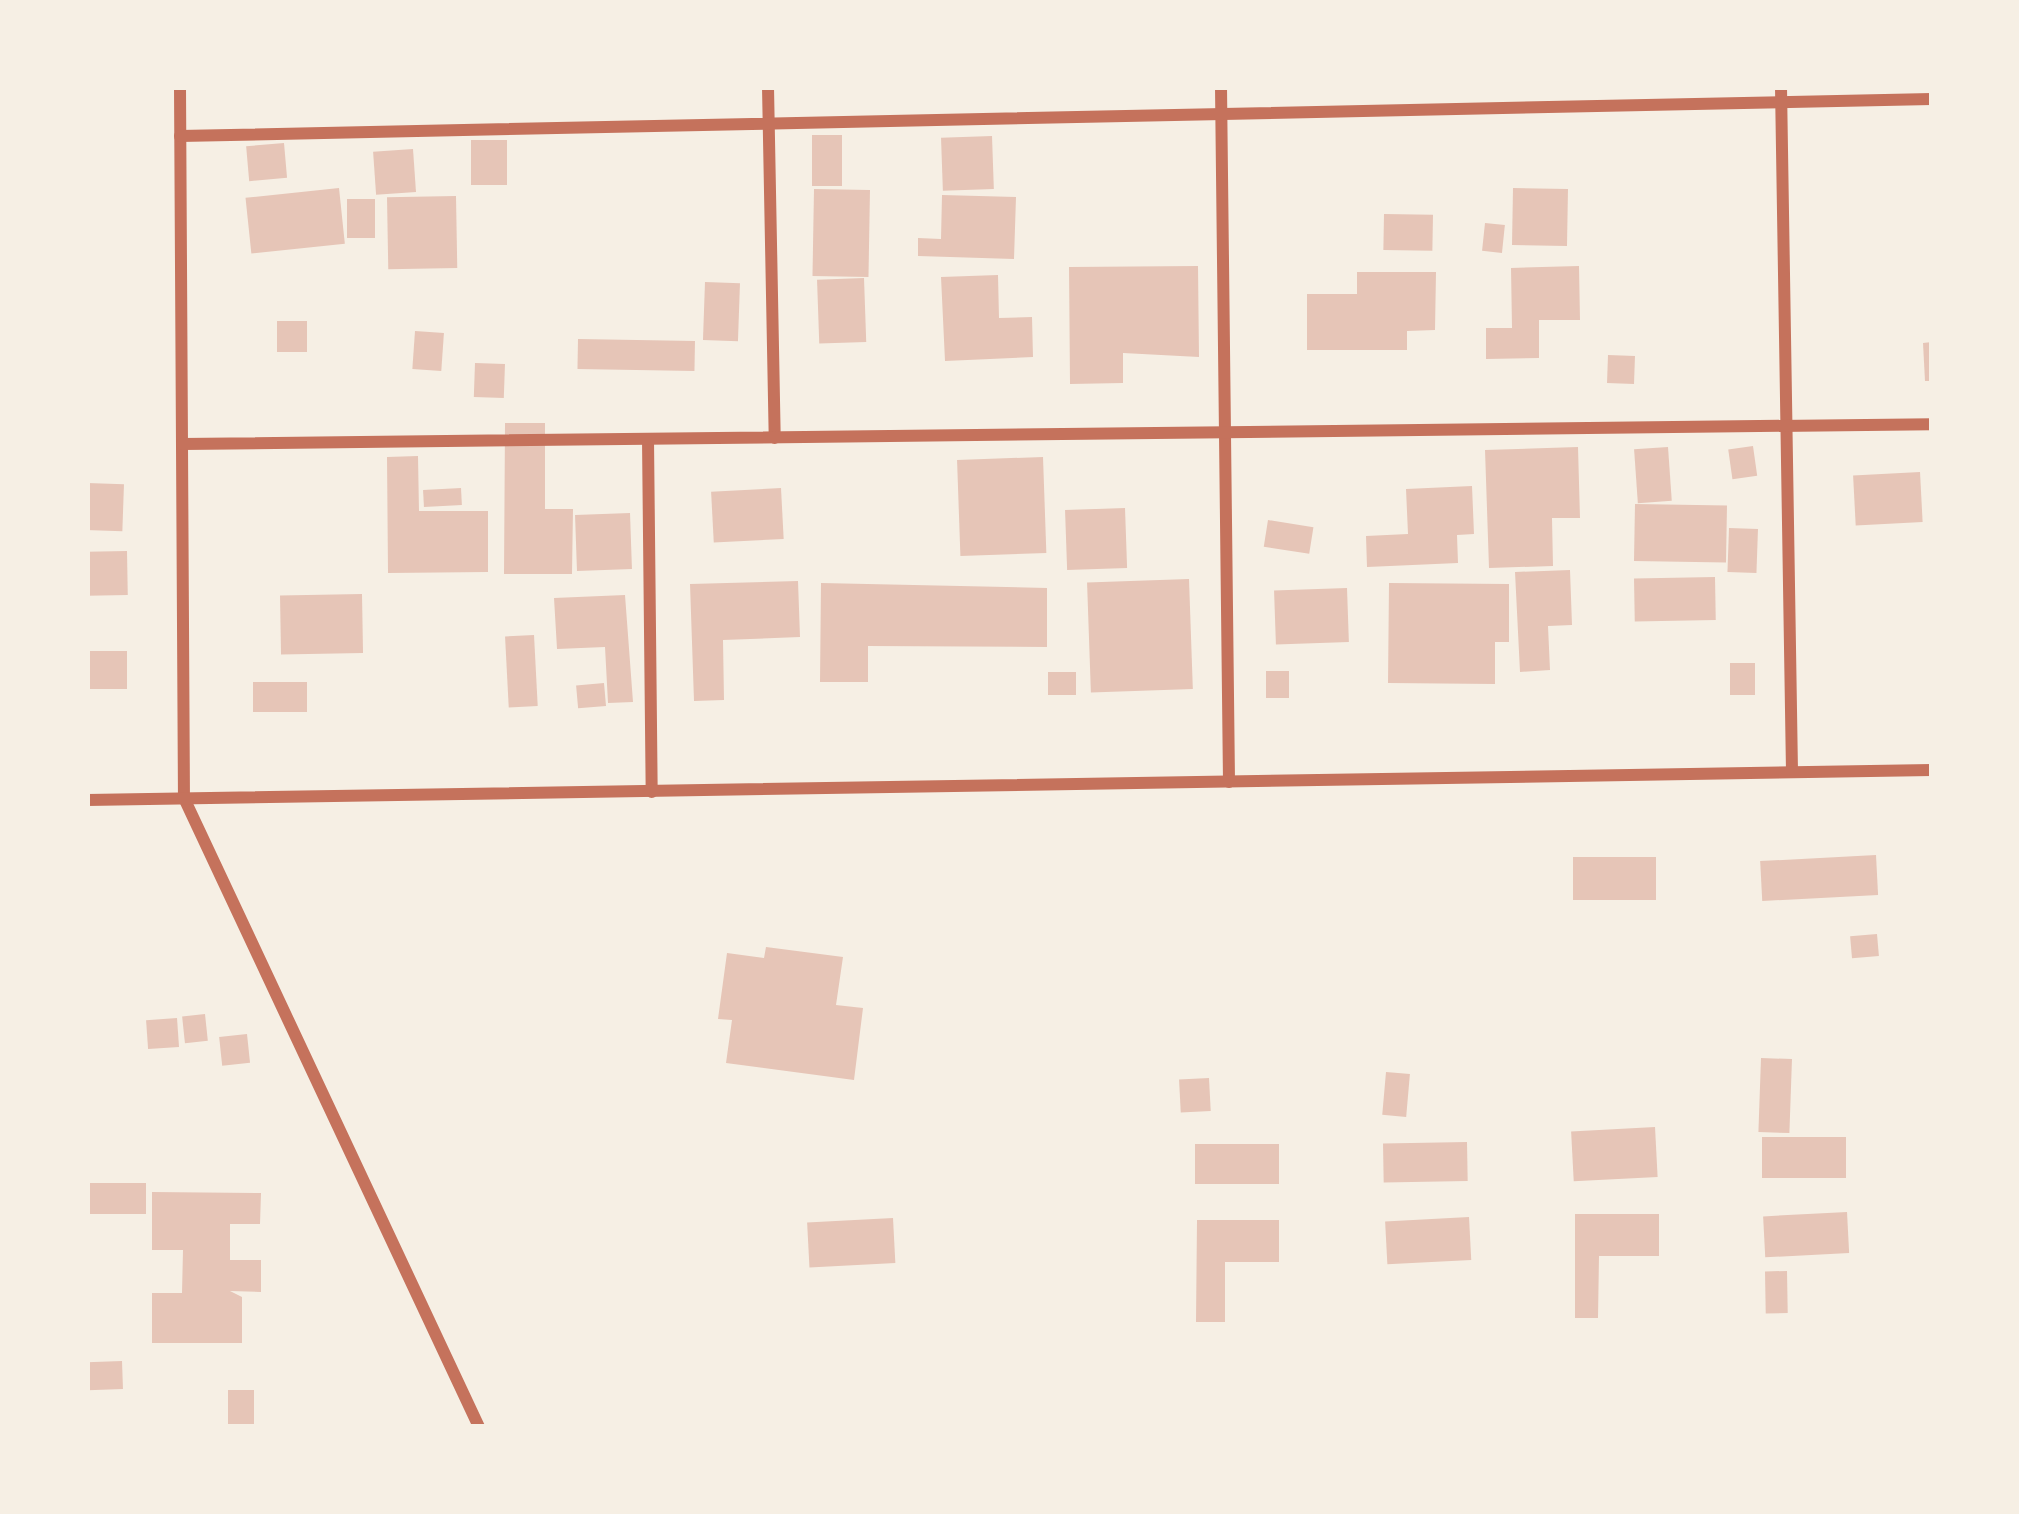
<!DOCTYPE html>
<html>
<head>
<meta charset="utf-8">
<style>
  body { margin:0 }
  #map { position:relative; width:2019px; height:1514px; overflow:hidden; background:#f6efe4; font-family:"Playfair Display",serif }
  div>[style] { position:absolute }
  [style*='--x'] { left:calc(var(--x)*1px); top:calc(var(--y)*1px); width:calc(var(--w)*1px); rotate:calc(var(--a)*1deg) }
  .building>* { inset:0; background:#e6c5b7; transform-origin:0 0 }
  .minor>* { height:12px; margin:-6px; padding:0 6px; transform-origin:6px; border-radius:6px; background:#c5725c }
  span { translate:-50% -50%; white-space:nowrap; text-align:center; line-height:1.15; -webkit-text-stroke:12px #f6efe4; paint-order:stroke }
  .frame { position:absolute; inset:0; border:90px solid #f6efe4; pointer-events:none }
</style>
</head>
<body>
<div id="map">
  <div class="building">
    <div style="left:812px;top:135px;width:30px;height:51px"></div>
    <div style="left:992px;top:136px;width:53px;height:51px;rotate:88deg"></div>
    <div style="left:471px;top:140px;width:36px;height:45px"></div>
    <div style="left:284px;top:143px;width:35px;height:38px;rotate:85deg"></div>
    <div style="left:413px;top:149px;width:43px;height:40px;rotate:86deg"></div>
    <div style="left:339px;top:188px;width:56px;height:94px;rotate:84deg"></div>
    <div style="left:1513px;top:188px;width:55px;height:57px;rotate:1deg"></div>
    <div style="left:814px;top:189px;width:56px;height:87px;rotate:1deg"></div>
    <div style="clip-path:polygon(942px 195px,1016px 197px,1014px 259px,918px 256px,918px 238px,941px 239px)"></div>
    <div style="left:456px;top:196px;width:72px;height:69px;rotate:89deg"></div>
    <div style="left:347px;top:199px;width:28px;height:39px"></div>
    <div style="left:1384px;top:214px;width:49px;height:36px;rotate:1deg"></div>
    <div style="left:1485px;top:223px;width:20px;height:28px;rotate:6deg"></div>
    <div style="clip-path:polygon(1198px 266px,1199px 357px,1123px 353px,1123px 383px,1070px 384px,1069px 267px)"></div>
    <div style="clip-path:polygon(1579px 266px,1580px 320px,1539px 320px,1539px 358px,1486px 359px,1486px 328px,1512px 328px,1511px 268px)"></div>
    <div style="clip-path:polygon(1357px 272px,1436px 272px,1435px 330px,1407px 331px,1407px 350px,1307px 350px,1307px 294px,1357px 294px)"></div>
    <div style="clip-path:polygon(998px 275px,999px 318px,1032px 317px,1033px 357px,945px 361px,941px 277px)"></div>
    <div style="left:864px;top:278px;width:64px;height:47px;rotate:88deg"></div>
    <div style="left:705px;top:282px;width:35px;height:58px;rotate:2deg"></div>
    <div style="left:277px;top:321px;width:30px;height:31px"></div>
    <div style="left:415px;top:331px;width:29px;height:38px;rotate:4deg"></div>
    <div style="left:578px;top:339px;width:117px;height:30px;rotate:1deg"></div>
    <div style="clip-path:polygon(1932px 342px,1932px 381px,1925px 381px,1923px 343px)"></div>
    <div style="left:1608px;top:355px;width:27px;height:28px;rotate:2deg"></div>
    <div style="left:475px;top:363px;width:30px;height:34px;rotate:2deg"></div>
    <div style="clip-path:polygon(505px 423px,545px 423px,545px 509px,573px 509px,572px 574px,504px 574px)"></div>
    <div style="left:1753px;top:446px;width:30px;height:25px;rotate:82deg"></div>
    <div style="clip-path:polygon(1578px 447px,1580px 518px,1552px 518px,1553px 566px,1489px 568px,1485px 450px)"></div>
    <div style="left:1668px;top:447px;width:54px;height:34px;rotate:86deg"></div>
    <div style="clip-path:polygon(418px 456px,419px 511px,488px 511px,488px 572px,388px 573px,387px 457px)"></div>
    <div style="left:1043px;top:457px;width:96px;height:86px;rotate:88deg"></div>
    <div style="left:1920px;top:472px;width:50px;height:67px;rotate:87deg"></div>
    <div style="left:87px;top:483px;width:37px;height:47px;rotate:2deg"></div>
    <div style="clip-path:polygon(1472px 486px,1474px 534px,1457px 535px,1458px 563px,1367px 567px,1366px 536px,1408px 534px,1406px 489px)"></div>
    <div style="left:461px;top:488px;width:17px;height:38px;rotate:87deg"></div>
    <div style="left:781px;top:488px;width:51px;height:70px;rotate:87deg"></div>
    <div style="left:1635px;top:504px;width:92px;height:57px;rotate:1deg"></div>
    <div style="left:1125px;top:508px;width:60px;height:60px;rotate:88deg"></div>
    <div style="left:630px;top:513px;width:56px;height:55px;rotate:88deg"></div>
    <div style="left:1268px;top:520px;width:46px;height:27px;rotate:9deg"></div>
    <div style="left:1729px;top:528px;width:29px;height:44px;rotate:2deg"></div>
    <div style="left:127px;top:551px;width:44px;height:40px;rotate:89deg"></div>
    <div style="clip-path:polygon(1570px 570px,1572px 625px,1548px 626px,1550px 670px,1520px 672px,1515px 572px)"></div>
    <div style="left:1715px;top:577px;width:43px;height:81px;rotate:89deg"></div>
    <div style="left:1189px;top:579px;width:110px;height:102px;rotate:88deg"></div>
    <div style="clip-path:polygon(798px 581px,800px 637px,723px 640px,724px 700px,694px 701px,690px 584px)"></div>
    <div style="clip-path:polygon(821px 583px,1047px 588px,1047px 647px,868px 646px,868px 682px,820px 682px)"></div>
    <div style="clip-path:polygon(1389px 583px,1509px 584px,1509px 642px,1495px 642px,1495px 684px,1388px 683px)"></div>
    <div style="left:1347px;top:588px;width:54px;height:73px;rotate:88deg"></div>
    <div style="left:362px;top:594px;width:59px;height:82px;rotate:89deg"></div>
    <div style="clip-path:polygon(625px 595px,633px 702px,608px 703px,605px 647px,557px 649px,554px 598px)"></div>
    <div style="left:534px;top:635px;width:71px;height:29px;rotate:87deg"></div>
    <div style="left:87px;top:651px;width:40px;height:38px"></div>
    <div style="left:1755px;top:663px;width:32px;height:25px;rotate:90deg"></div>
    <div style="left:1266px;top:671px;width:23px;height:27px"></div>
    <div style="left:1048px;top:672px;width:28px;height:23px"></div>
    <div style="left:307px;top:682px;width:30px;height:54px;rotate:90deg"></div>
    <div style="left:604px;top:683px;width:23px;height:28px;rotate:85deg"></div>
    <div style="left:1876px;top:855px;width:40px;height:116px;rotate:87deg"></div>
    <div style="left:1573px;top:857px;width:83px;height:43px"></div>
    <div style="left:1877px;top:934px;width:22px;height:27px;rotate:85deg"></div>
    <div style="clip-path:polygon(766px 947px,843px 957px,836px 1005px,863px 1008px,854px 1080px,726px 1063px,732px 1020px,718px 1019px,727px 953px,764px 958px)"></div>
    <div style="left:205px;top:1014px;width:27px;height:23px;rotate:84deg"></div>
    <div style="left:177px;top:1018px;width:29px;height:31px;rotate:86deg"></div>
    <div style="left:247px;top:1034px;width:29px;height:28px;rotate:84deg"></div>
    <div style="left:1761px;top:1058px;width:31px;height:74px;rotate:2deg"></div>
    <div style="left:1386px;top:1072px;width:24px;height:43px;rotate:5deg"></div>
    <div style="left:1209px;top:1078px;width:33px;height:30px;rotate:87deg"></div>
    <div style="left:1655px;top:1127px;width:50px;height:84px;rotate:87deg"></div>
    <div style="left:1762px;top:1137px;width:84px;height:41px"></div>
    <div style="left:1467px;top:1142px;width:39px;height:84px;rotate:89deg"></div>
    <div style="left:1195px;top:1144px;width:84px;height:40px"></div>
    <div style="left:146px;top:1183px;width:31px;height:59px;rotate:90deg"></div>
    <div style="clip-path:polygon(152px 1192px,261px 1193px,260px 1224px,230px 1224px,230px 1260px,261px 1260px,261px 1292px,230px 1291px,242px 1297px,242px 1343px,152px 1343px,152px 1293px,182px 1293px,183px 1250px,152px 1250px)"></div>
    <div style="left:1847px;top:1212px;width:41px;height:84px;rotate:87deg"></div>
    <div style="clip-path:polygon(1575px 1214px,1659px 1214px,1659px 1256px,1599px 1256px,1598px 1318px,1575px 1318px)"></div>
    <div style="left:1469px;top:1217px;width:43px;height:84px;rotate:87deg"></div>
    <div style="left:893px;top:1218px;width:45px;height:86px;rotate:87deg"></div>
    <div style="clip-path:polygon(1197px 1220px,1279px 1220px,1279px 1262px,1225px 1262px,1225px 1322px,1196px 1322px)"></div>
    <div style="left:1787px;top:1271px;width:42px;height:22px;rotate:89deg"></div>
    <div style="left:122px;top:1361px;width:28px;height:35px;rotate:88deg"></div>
    <div style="left:228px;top:1390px;width:26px;height:37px"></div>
  </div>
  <div class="minor">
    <div style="--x:180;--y:87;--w:711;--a:89.68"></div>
    <div style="--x:184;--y:798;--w:695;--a:64.87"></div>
    <div style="--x:768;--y:87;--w:351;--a:88.9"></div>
    <div style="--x:1221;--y:87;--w:695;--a:89.34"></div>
    <div style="--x:1781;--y:87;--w:685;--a:89.08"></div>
    <div style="--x:180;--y:136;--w:1752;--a:-1.21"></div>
    <div style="--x:648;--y:439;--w:353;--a:89.4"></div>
    <div style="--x:182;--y:444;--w:1750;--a:-0.65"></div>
    <div style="--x:87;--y:800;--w:1845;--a:-0.93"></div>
  </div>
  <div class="frame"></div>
</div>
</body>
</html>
